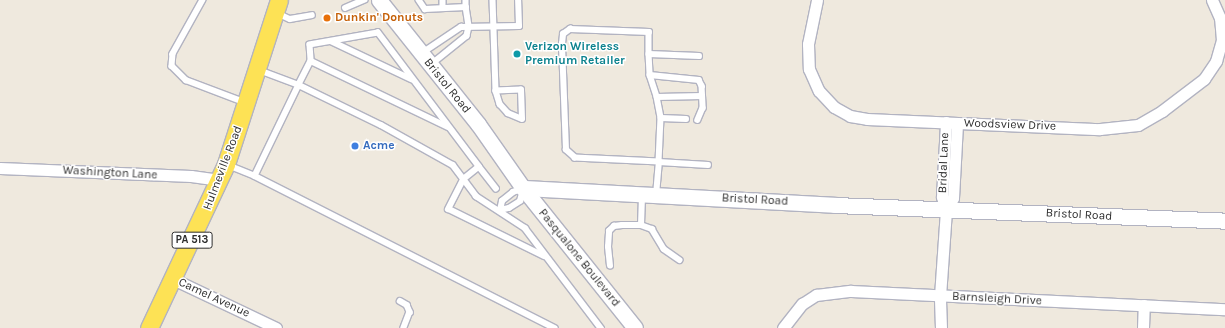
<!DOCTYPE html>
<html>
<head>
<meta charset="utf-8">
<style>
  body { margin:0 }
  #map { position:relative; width:1225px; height:328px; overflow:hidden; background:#efe9de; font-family:Karla,sans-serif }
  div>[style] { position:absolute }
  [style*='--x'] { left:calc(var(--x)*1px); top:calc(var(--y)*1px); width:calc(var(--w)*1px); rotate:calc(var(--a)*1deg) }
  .roads { filter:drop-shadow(1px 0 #b2b3c1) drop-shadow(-1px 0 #b2b3c1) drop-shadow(0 1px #b2b3c1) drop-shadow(0 -1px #b2b3c1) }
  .lane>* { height:5.5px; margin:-2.75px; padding:0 2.75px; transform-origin:2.75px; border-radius:2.75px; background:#fff }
  .street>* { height:11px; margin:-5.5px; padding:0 5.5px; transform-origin:5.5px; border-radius:5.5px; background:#fff }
  .secondary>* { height:15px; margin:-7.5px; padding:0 7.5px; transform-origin:7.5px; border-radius:7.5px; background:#fff }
  .primary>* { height:17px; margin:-8.5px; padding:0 8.5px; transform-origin:8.5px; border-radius:8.5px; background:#fde255 }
  .dots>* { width:11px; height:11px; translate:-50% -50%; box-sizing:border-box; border:2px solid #fff; border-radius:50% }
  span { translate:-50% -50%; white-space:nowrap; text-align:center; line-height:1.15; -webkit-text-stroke:3px #fff; paint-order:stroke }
  .shield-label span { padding:1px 3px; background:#fff; border:1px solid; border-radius:3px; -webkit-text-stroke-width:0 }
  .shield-label { font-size:11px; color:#2d2d2d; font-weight:700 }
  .food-label { font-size:12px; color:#c56008; font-weight:700 }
  .left { translate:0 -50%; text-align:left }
  .culture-label { font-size:12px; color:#0d838f; font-weight:700 }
  .street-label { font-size:12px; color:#2d2d2d }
  .shop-label { font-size:12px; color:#366cbe; font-weight:700 }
</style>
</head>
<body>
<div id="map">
  <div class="roads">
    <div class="lane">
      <div style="--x:203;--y:0;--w:62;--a:119.1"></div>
      <div style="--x:173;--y:54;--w:12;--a:95"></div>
      <div style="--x:172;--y:66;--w:20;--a:45"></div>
      <div style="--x:186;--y:80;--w:62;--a:20.8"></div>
      <div style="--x:419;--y:0;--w:11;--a:56"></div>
      <div style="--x:425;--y:9;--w:41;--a:-2.8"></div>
      <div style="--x:466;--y:7;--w:20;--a:81"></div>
      <div style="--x:469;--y:27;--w:9;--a:103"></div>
      <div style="--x:467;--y:36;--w:46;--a:141.1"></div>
      <div style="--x:443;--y:0;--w:8;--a:90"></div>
      <div style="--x:466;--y:0;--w:7;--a:90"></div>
      <div style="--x:493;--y:0;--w:91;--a:88.1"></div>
      <div style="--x:496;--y:91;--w:14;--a:73"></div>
      <div style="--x:500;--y:104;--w:12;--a:48"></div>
      <div style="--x:508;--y:113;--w:15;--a:23"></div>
      <div style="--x:522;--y:119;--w:29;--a:-92"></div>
      <div style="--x:521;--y:90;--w:25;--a:178"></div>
      <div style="--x:345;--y:8;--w:21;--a:-23"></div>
      <div style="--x:277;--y:13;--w:14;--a:25"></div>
      <div style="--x:290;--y:19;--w:22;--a:-10"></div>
      <div style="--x:331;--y:41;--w:89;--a:25.4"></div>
      <div style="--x:422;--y:53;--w:47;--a:-33.7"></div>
      <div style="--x:461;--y:27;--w:58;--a:-1"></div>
      <div style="--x:519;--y:26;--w:26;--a:-92"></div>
      <div style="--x:649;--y:54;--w:21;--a:87"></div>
      <div style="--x:650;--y:75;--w:23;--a:72"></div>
      <div style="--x:657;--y:97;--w:45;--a:-1.3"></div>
      <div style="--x:311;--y:61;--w:152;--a:25.7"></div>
      <div style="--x:259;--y:70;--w:43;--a:20.6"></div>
      <div style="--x:299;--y:85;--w:101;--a:115.8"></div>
      <div style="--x:255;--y:176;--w:336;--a:26.9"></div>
      <div style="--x:650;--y:75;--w:49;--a:5.8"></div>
      <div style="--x:699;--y:80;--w:7;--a:63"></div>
      <div style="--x:702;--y:86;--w:22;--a:87"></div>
      <div style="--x:703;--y:108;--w:13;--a:113"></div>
      <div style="--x:657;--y:97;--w:21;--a:79"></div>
      <div style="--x:661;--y:118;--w:44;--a:92.6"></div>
      <div style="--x:659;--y:162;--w:84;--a:-177.3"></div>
      <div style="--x:575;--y:158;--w:12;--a:-138"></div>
      <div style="--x:566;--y:150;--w:106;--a:-92.2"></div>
      <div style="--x:562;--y:44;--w:10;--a:-84"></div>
      <div style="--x:563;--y:34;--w:9;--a:-36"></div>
      <div style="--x:570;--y:29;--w:79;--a:2.2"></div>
      <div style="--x:649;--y:32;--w:22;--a:90"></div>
      <div style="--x:649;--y:54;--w:50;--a:2.3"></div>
      <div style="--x:661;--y:118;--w:25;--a:2"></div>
      <div style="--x:228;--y:165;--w:29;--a:22"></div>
      <div style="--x:479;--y:167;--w:168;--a:-127"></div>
      <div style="--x:378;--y:33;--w:69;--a:170"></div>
      <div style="--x:310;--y:45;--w:16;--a:86"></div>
      <div style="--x:311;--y:61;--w:27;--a:117"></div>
      <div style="--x:299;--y:85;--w:91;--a:26"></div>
      <div style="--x:381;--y:125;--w:82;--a:29.1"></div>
      <div style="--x:453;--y:165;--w:39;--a:53"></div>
      <div style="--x:476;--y:196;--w:59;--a:33.1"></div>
      <div style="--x:525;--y:228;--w:126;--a:52.8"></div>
      <div style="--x:496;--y:189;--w:28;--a:-128"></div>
      <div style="--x:479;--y:167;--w:19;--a:141"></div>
      <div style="--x:464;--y:179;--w:34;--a:117"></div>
      <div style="--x:449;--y:209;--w:106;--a:26.3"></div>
      <div style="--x:656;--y:195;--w:33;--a:-85"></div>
      <div style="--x:659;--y:162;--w:49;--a:3.5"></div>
      <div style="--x:500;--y:210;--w:9;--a:-13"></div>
      <div style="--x:509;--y:208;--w:13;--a:-32"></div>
      <div style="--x:520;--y:201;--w:11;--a:-75"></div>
      <div style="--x:500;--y:210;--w:9;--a:-77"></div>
      <div style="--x:502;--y:201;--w:14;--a:-39"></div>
      <div style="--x:513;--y:192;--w:10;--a:-17"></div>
      <div style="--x:641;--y:225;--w:30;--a:-88"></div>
      <div style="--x:610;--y:266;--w:19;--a:-96"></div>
      <div style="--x:608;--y:247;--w:16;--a:-86"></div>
      <div style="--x:609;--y:231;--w:7;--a:-45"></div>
      <div style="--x:614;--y:226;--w:8;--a:-7"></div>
      <div style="--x:622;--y:225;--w:19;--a:0"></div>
      <div style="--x:641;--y:225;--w:12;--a:20"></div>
      <div style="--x:652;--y:229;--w:23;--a:59"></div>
      <div style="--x:664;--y:249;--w:19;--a:35"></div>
      <div style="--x:400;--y:301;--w:8;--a:30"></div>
      <div style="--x:407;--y:305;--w:8;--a:67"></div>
      <div style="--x:410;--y:312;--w:17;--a:111"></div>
    </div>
    <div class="street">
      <div style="--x:817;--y:0;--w:45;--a:101.6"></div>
      <div style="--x:808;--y:44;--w:25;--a:88"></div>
      <div style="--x:809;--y:69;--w:24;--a:66"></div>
      <div style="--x:819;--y:91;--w:22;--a:47"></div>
      <div style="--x:834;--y:107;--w:18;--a:29"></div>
      <div style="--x:850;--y:116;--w:17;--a:10"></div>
      <div style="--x:867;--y:119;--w:233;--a:2.5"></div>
      <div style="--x:1100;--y:129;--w:38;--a:-6"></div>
      <div style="--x:1138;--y:125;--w:28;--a:-30"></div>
      <div style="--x:1162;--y:111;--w:53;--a:-37.3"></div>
      <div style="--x:1204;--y:79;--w:22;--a:-56"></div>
      <div style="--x:1216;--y:61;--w:22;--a:-74"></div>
      <div style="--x:1222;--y:40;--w:22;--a:-95"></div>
      <div style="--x:1220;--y:18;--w:20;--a:-114"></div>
      <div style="--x:0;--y:168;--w:191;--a:2.4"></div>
      <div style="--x:191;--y:176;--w:29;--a:8"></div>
      <div style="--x:946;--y:210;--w:14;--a:-60"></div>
      <div style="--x:953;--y:198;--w:75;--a:-86.9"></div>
      <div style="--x:173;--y:279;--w:114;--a:25.4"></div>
      <div style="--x:783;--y:328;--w:31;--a:-52"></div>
      <div style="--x:802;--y:304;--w:17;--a:-33"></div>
      <div style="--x:816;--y:295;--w:35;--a:-7"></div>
      <div style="--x:851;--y:291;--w:374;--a:2.8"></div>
      <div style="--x:941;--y:328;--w:32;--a:-92"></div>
      <div style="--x:940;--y:296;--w:86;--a:-86"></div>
      <div style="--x:946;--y:210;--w:14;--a:-107"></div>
      <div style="--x:942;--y:197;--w:75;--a:-86.9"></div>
      <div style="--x:1143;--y:328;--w:23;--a:-88"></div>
    </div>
    <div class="secondary">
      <div style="--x:379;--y:0;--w:159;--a:51.4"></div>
      <div style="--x:478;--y:124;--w:78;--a:54.9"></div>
      <div style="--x:523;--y:188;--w:179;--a:51.3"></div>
      <div style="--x:523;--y:188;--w:312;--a:3.1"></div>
      <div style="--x:835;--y:205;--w:390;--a:2.3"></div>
    </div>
    <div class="primary">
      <div style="--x:149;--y:328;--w:181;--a:-64.8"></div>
      <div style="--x:226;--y:164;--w:172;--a:-72.1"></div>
    </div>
  </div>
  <div class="dots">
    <div style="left:327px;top:18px;background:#e8710a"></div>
    <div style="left:517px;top:54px;background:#0f9aa8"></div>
    <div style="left:355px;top:146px;background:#3f7fe0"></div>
  </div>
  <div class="shield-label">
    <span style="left:192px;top:240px">PA 513</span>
  </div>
  <div class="food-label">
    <span class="left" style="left:335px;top:18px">Dunkin' Donuts</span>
  </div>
  <div class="culture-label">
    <span class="left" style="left:525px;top:54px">Verizon Wireless<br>Premium Retailer</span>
  </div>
  <div class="street-label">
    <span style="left:447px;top:86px;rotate:51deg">Bristol Road</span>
    <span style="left:1010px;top:125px;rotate:2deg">Woodsview Drive</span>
    <span style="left:944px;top:163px;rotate:-88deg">Bridal Lane</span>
    <span style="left:223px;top:168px;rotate:-69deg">Hulmeville Road</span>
    <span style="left:110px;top:173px;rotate:3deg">Washington Lane</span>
    <span style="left:755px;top:200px;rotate:3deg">Bristol Road</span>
    <span style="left:1079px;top:215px;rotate:3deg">Bristol Road</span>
    <span style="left:579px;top:258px;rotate:51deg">Pasqualone Boulevard</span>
    <span style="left:214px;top:298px;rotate:25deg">Camel Avenue</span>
    <span style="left:997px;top:299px;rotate:3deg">Barnsleigh Drive</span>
  </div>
  <div class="shop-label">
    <span class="left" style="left:363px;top:146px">Acme</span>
  </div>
</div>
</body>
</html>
